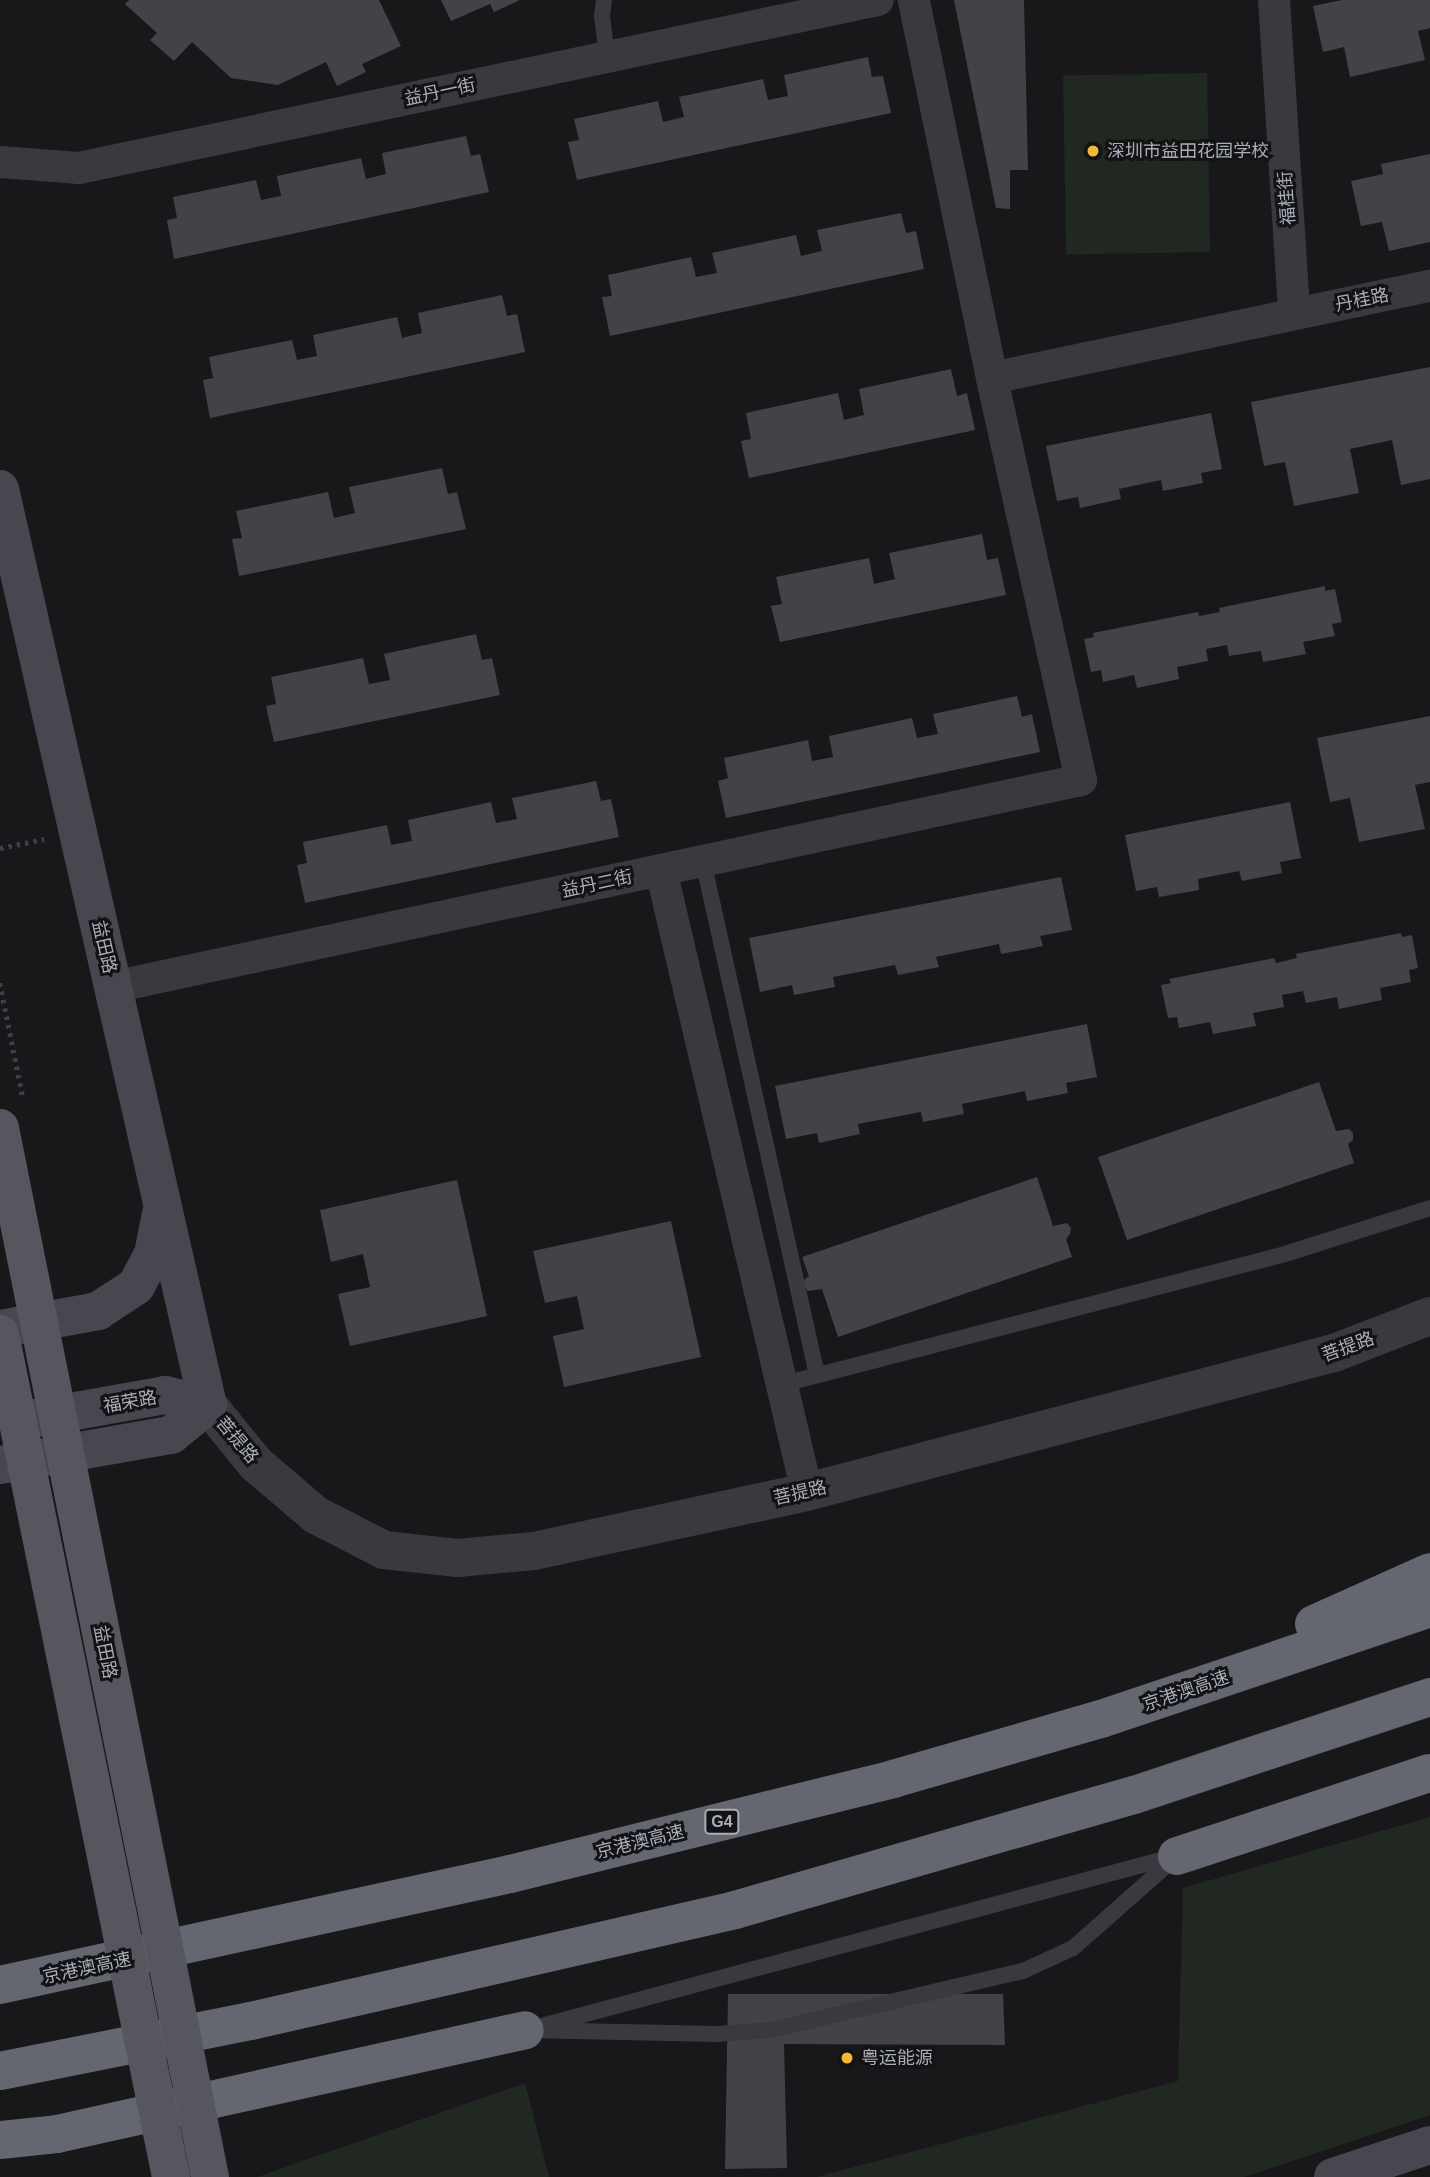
<!DOCTYPE html>
<html>
<head>
<meta charset="utf-8">
<style>
  body { margin:0 }
  #map { position:relative; width:1430px; height:2177px; overflow:hidden; background:#18181a; font-family:Helvetica,"Noto Sans SC",sans-serif }
  div>[style] { position:absolute }
  [style*='--x'] { left:calc(var(--x)*1px); top:calc(var(--y)*1px); width:calc(var(--w)*1px); rotate:calc(var(--a)*1deg) }
  .green>* { inset:0; background:#202821; transform-origin:0 0 }
  .building>* { inset:0; background:#424347 }
  .path>* { height:4.5px; margin-top:-2.25px; transform-origin:0; background:repeating-linear-gradient(90deg,#3f4046 0 3.5px,transparent 0 8.5px) }
  .service>* { height:16px; margin:-8px; padding:0 8px; transform-origin:8px; border-radius:8px; background:#39393f }
  .minor>* { height:32px; margin:-16px; padding:0 16px; transform-origin:16px; border-radius:16px; background:#39393f }
  .tertiary>* { height:38px; margin:-19px; padding:0 19px; transform-origin:19px; border-radius:19px; background:#39393f }
  .secondary>* { height:38px; margin:-19px; padding:0 19px; transform-origin:19px; border-radius:19px; background:#47484f }
  .motorway>* { height:38px; margin:-19px; padding:0 19px; transform-origin:19px; border-radius:19px; background:#656770 }
  .path-bridge>* { height:4.5px; margin-top:-2.25px; transform-origin:0; background:repeating-linear-gradient(90deg,#3f4046 0 3.5px,transparent 0 8.5px) }
  .primary-bridge>* { height:38px; margin:-19px; padding:0 19px; transform-origin:19px; border-radius:19px; background:#55565e }
  .dots>* { width:19px; height:19px; translate:-50% -50%; box-sizing:border-box; border:4px solid #131315; border-radius:50% }
  span { translate:-50% -50%; white-space:nowrap; text-align:center; line-height:1.15; -webkit-text-stroke:6px #131315; paint-order:stroke }
  .shield-label span { padding:2px 5px; background:#131315; border:2px solid; border-radius:5px; -webkit-text-stroke-width:0 }
  .shield-label { font-size:16px; color:#aaaeb9; font-weight:700 }
  .street-label { font-size:18px; color:#aaaeb9 }
  .poi-label { font-size:18px; color:#aaaeb9 }
  .left { translate:0 -50%; text-align:left }
</style>
</head>
<body>
<div id="map">
  <div class="green">
    <div style="left:1207px;top:73px;width:179px;height:144px;rotate:89deg"></div>
    <div style="clip-path:polygon(1430px 1817px,1430px 2115px,1244px 2177px,816px 2177px,1178px 2081px,1183px 1888px)"></div>
    <div style="clip-path:polygon(525px 2083px,549px 2177px,257px 2177px)"></div>
  </div>
  <div class="building">
    <div style="clip-path:polygon(129px 0,379px 0,401px 46px,362px 64px,366px 72px,337px 86px,326px 62px,278px 85px,231px 78px,192px 42px,174px 61px,150px 40px,157px 33px,125px 4px)"></div>
    <div style="clip-path:polygon(441px 0,520px 0,494px 12px,490px 4px,451px 21px)"></div>
    <div style="clip-path:polygon(954px 0,1024px 0,1028px 170px,1010px 170px,1010px 209px,996px 208px)"></div>
    <div style="clip-path:polygon(1342px 0,1430px 0,1430px 28px,1418px 31px,1425px 60px,1350px 77px,1344px 47px,1323px 52px,1313px 6px)"></div>
    <div style="clip-path:polygon(868px 57px,872px 77px,883px 76px,891px 113px,577px 180px,568px 142px,579px 140px,574px 119px,658px 101px,663px 122px,684px 117px,679px 97px,763px 79px,768px 100px,788px 96px,784px 75px)"></div>
    <div style="clip-path:polygon(466px 136px,471px 156px,480px 154px,489px 192px,174px 259px,167px 220px,177px 218px,173px 197px,256px 180px,261px 200px,281px 196px,277px 176px,361px 158px,366px 179px,386px 174px,382px 153px)"></div>
    <div style="clip-path:polygon(1430px 154px,1430px 242px,1389px 251px,1382px 222px,1361px 226px,1351px 181px,1383px 174px,1381px 164px)"></div>
    <div style="clip-path:polygon(901px 213px,906px 233px,916px 231px,924px 269px,610px 336px,602px 297px,612px 296px,608px 275px,691px 257px,696px 277px,717px 273px,712px 253px,796px 235px,801px 256px,822px 251px,817px 230px)"></div>
    <div style="clip-path:polygon(502px 295px,507px 316px,517px 314px,525px 352px,210px 418px,203px 380px,213px 378px,209px 357px,292px 340px,297px 360px,317px 356px,313px 335px,397px 317px,402px 338px,422px 333px,418px 313px)"></div>
    <div style="clip-path:polygon(1430px 367px,1430px 479px,1401px 485px,1392px 440px,1350px 449px,1359px 493px,1294px 506px,1285px 462px,1264px 466px,1251px 402px)"></div>
    <div style="clip-path:polygon(951px 369px,957px 396px,967px 393px,975px 430px,749px 478px,741px 441px,751px 439px,746px 413px,838px 393px,844px 420px,864px 415px,859px 389px)"></div>
    <div style="clip-path:polygon(1211px 413px,1222px 469px,1201px 473px,1203px 483px,1163px 491px,1161px 480px,1119px 489px,1121px 499px,1080px 508px,1078px 497px,1057px 501px,1046px 446px)"></div>
    <div style="clip-path:polygon(442px 468px,448px 494px,457px 492px,466px 529px,239px 576px,232px 539px,242px 538px,236px 511px,328px 492px,334px 518px,355px 513px,349px 487px)"></div>
    <div style="clip-path:polygon(982px 534px,987px 560px,998px 558px,1006px 595px,780px 642px,771px 606px,782px 604px,776px 577px,869px 558px,874px 584px,895px 579px,889px 553px)"></div>
    <div style="clip-path:polygon(1325px 586px,1325px 591px,1335px 589px,1342px 622px,1332px 624px,1335px 636px,1303px 642px,1306px 654px,1263px 662px,1261px 651px,1229px 656px,1227px 645px,1206px 649px,1208px 661px,1177px 667px,1179px 679px,1137px 688px,1134px 675px,1103px 682px,1101px 670px,1091px 672px,1084px 639px,1094px 637px,1093px 633px,1198px 612px,1199px 616px,1220px 612px,1219px 608px)"></div>
    <div style="clip-path:polygon(476px 634px,482px 660px,492px 658px,500px 695px,274px 742px,266px 706px,276px 704px,271px 677px,363px 658px,369px 684px,390px 680px,384px 654px)"></div>
    <div style="clip-path:polygon(1017px 696px,1022px 717px,1032px 714px,1040px 752px,726px 818px,718px 781px,728px 778px,724px 758px,808px 740px,812px 761px,833px 757px,829px 736px,912px 718px,917px 738px,938px 734px,933px 714px)"></div>
    <div style="clip-path:polygon(1430px 716px,1430px 782px,1415px 785px,1425px 829px,1359px 842px,1350px 798px,1330px 802px,1317px 738px)"></div>
    <div style="clip-path:polygon(596px 781px,601px 801px,611px 799px,619px 837px,305px 903px,297px 865px,307px 863px,303px 842px,387px 825px,391px 845px,412px 841px,408px 820px,491px 802px,496px 823px,517px 819px,512px 798px)"></div>
    <div style="clip-path:polygon(1290px 802px,1301px 858px,1280px 862px,1282px 873px,1242px 881px,1239px 871px,1198px 879px,1199px 890px,1159px 897px,1157px 887px,1136px 891px,1125px 835px)"></div>
    <div style="clip-path:polygon(1061px 877px,1072px 930px,1040px 936px,1043px 946px,1001px 954px,999px 944px,936px 957px,939px 967px,898px 975px,895px 965px,833px 977px,835px 987px,794px 995px,792px 985px,760px 992px,749px 938px)"></div>
    <div style="clip-path:polygon(1401px 933px,1402px 937px,1412px 935px,1418px 968px,1409px 970px,1411px 982px,1380px 988px,1382px 1000px,1339px 1009px,1337px 997px,1306px 1003px,1303px 991px,1282px 995px,1284px 1007px,1253px 1013px,1256px 1026px,1213px 1034px,1210px 1022px,1179px 1028px,1177px 1017px,1168px 1018px,1161px 985px,1171px 983px,1169px 979px,1274px 958px,1276px 963px,1297px 958px,1296px 954px)"></div>
    <div style="clip-path:polygon(1087px 1024px,1097px 1077px,1066px 1083px,1068px 1093px,1027px 1101px,1025px 1091px,962px 1104px,964px 1114px,923px 1122px,921px 1112px,858px 1124px,860px 1134px,819px 1143px,817px 1133px,786px 1139px,775px 1086px)"></div>
    <div style="clip-path:polygon(1319px 1082px,1336px 1131px,1349px 1129px,1353px 1133px,1353px 1140px,1348px 1144px,1354px 1163px,1127px 1240px,1098px 1157px)"></div>
    <div style="clip-path:polygon(1037px 1177px,1053px 1226px,1067px 1223px,1071px 1228px,1070px 1234px,1066px 1239px,1072px 1257px,838px 1337px,822px 1289px,808px 1291px,804px 1286px,804px 1280px,809px 1276px,802px 1257px)"></div>
    <div style="clip-path:polygon(457px 1180px,487px 1316px,350px 1346px,338px 1294px,370px 1287px,363px 1254px,331px 1262px,320px 1210px)"></div>
    <div style="clip-path:polygon(671px 1221px,701px 1357px,564px 1387px,553px 1336px,584px 1329px,577px 1296px,545px 1303px,533px 1251px)"></div>
    <div style="clip-path:polygon(728px 1994px,1003px 1994px,1005px 2045px,784px 2044px,787px 2168px,725px 2169px)"></div>
  </div>
  <div class="path">
    <div style="--x:0;--y:848;--w:45;--a:-11.6"></div>
  </div>
  <div class="service">
    <div style="--x:604;--y:0;--w:16;--a:97"></div>
    <div style="--x:602;--y:16;--w:41;--a:83"></div>
    <div style="--x:703;--y:861;--w:526;--a:77.49"></div>
    <div style="--x:780;--y:1385;--w:522;--a:-14.54"></div>
    <div style="--x:1285;--y:1254;--w:152;--a:-17.6"></div>
    <div style="--x:545;--y:2025;--w:649;--a:-15"></div>
    <div style="--x:525;--y:2030;--w:192;--a:1.2"></div>
    <div style="--x:717;--y:2034;--w:54;--a:-4.2"></div>
    <div style="--x:771;--y:2030;--w:259;--a:-13.2"></div>
    <div style="--x:1023;--y:1971;--w:55;--a:-24.7"></div>
    <div style="--x:1073;--y:1948;--w:139;--a:-41.5"></div>
  </div>
  <div class="minor">
    <div style="--x:1274;--y:0;--w:314;--a:86.3"></div>
    <div style="--x:0;--y:162;--w:79;--a:4.3"></div>
    <div style="--x:79;--y:168;--w:816;--a:-11.87"></div>
    <div style="--x:992;--y:378;--w:448;--a:-11.9"></div>
    <div style="--x:661;--y:870;--w:639;--a:76.79"></div>
    <div style="--x:113;--y:987;--w:990;--a:-12.07"></div>
    <div style="--x:1081;--y:780;--w:412;--a:-102.5"></div>
    <div style="--x:992;--y:378;--w:386;--a:-101.7"></div>
  </div>
  <div class="tertiary">
    <div style="--x:208;--y:1405;--w:76;--a:50.9"></div>
    <div style="--x:256;--y:1464;--w:79;--a:40.4"></div>
    <div style="--x:316;--y:1515;--w:76;--a:27.2"></div>
    <div style="--x:384;--y:1550;--w:74;--a:6.2"></div>
    <div style="--x:458;--y:1558;--w:76;--a:-5.3"></div>
    <div style="--x:534;--y:1551;--w:279;--a:-12.2"></div>
    <div style="--x:807;--y:1492;--w:545;--a:-14.78"></div>
    <div style="--x:1334;--y:1353;--w:103;--a:-21.1"></div>
  </div>
  <div class="secondary">
    <div style="--x:0;--y:489;--w:939;--a:77.21"></div>
    <div style="--x:0;--y:1329;--w:100;--a:-10.4"></div>
    <div style="--x:98;--y:1311;--w:45;--a:-33.3"></div>
    <div style="--x:136;--y:1286;--w:36;--a:-62"></div>
    <div style="--x:153;--y:1254;--w:41;--a:-78.7"></div>
    <div style="--x:25;--y:1420;--w:142;--a:-10.1"></div>
    <div style="--x:165;--y:1395;--w:44;--a:13.1"></div>
    <div style="--x:0;--y:1465;--w:174;--a:-10"></div>
    <div style="--x:171;--y:1435;--w:48;--a:-39"></div>
    <div style="--x:1333;--y:2177;--w:102;--a:-18.3"></div>
  </div>
  <div class="motorway">
    <div style="--x:1314;--y:1624;--w:127;--a:-24.1"></div>
    <div style="--x:1177;--y:1856;--w:266;--a:-18.2"></div>
    <div style="--x:0;--y:1985;--w:522;--a:-12.28"></div>
    <div style="--x:510;--y:1874;--w:395;--a:-13.9"></div>
    <div style="--x:893;--y:1779;--w:216;--a:-16.1"></div>
    <div style="--x:1101;--y:1719;--w:347;--a:-18.6"></div>
    <div style="--x:0;--y:2071;--w:256;--a:-11.3"></div>
    <div style="--x:251;--y:2021;--w:497;--a:-12.9"></div>
    <div style="--x:735;--y:1910;--w:415;--a:-16.1"></div>
    <div style="--x:1134;--y:1795;--w:312;--a:-18.3"></div>
    <div style="--x:0;--y:2140;--w:57;--a:-6"></div>
    <div style="--x:57;--y:2134;--w:479;--a:-12.5"></div>
  </div>
  <div class="path-bridge">
    <div style="--x:0;--y:983;--w:117;--a:78.7"></div>
  </div>
  <div class="primary-bridge">
    <div style="--x:0;--y:1128;--w:1070;--a:78.68"></div>
    <div style="--x:0;--y:1334;--w:860;--a:78.53"></div>
  </div>
  <div class="dots">
    <div style="left:1093px;top:151px;background:#f2b838"></div>
    <div style="left:847px;top:2058px;background:#f2b838"></div>
  </div>
  <div class="shield-label">
    <span style="left:722px;top:1822px">G4</span>
  </div>
  <div class="street-label">
    <span style="left:440px;top:92px;rotate:-12deg">益丹一街</span>
    <span style="left:1287px;top:198px;rotate:-94deg">福桂街</span>
    <span style="left:1362px;top:300px;rotate:-11deg">丹桂路</span>
    <span style="left:597px;top:884px;rotate:-12deg">益丹二街</span>
    <span style="left:104px;top:947px;rotate:77deg">益田路</span>
    <span style="left:1348px;top:1347px;rotate:-20deg">菩提路</span>
    <span style="left:130px;top:1402px;rotate:-10deg">福荣路</span>
    <span style="left:237px;top:1440px;rotate:50deg">菩提路</span>
    <span style="left:800px;top:1493px;rotate:-13deg">菩提路</span>
    <span style="left:105px;top:1652px;rotate:79deg">益田路</span>
    <span style="left:1186px;top:1691px;rotate:-19deg">京港澳高速</span>
    <span style="left:640px;top:1842px;rotate:-14deg">京港澳高速</span>
    <span style="left:87px;top:1968px;rotate:-12deg">京港澳高速</span>
  </div>
  <div class="poi-label">
    <span class="left" style="left:1107px;top:151px">深圳市益田花园学校</span>
    <span class="left" style="left:861px;top:2058px">粤运能源</span>
  </div>
</div>
</body>
</html>
